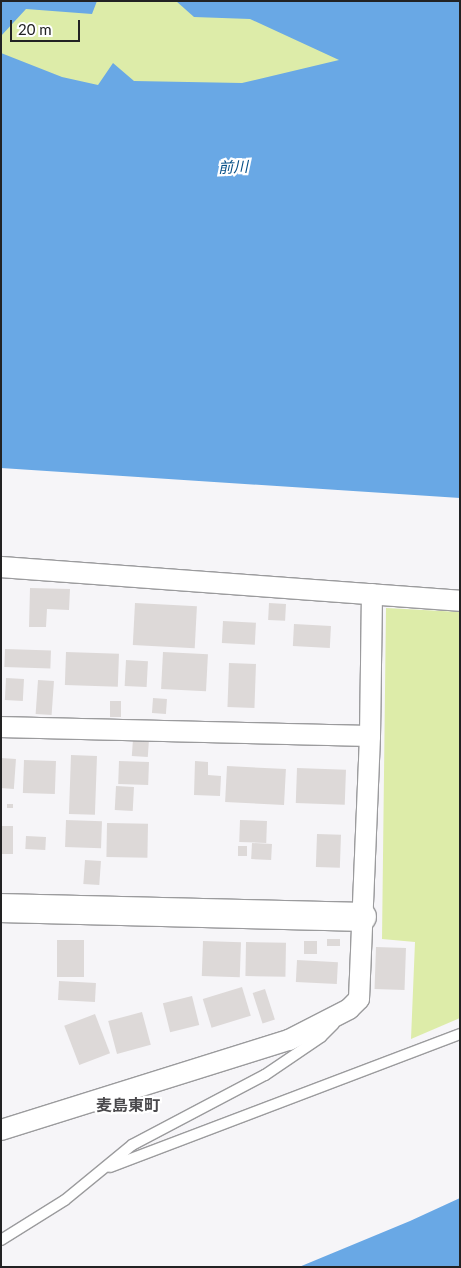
<!DOCTYPE html>
<html>
<head>
<meta charset="utf-8">
<style>
  body { margin:0 }
  #map { position:relative; width:461px; height:1268px; overflow:hidden; background:#f6f5f8; font-family:Lato,"Noto Sans JP",sans-serif }
  div>[style] { position:absolute }
  [style*='--x'] { left:calc(var(--x)*1px); top:calc(var(--y)*1px); width:calc(var(--w)*1px); rotate:calc(var(--a)*1deg) }
  .green>* { inset:0; background:#ddeca9 }
  .water>* { inset:0; background:#69a8e5 }
  .building>* { inset:0; background:#ddd9d8; transform-origin:0 0 }
  .roads { filter:drop-shadow(1px 0 #9b9b9d) drop-shadow(-1px 0 #9b9b9d) drop-shadow(0 1px #9b9b9d) drop-shadow(0 -1px #9b9b9d) }
  .lane>* { height:10px; margin:-5px; padding:0 5px; transform-origin:5px; border-radius:5px; background:#fff }
  .street>* { height:20px; margin:-10px; padding:0 10px; transform-origin:10px; border-radius:10px; background:#fff }
  .secondary>* { height:28px; margin:-14px; padding:0 14px; transform-origin:14px; border-radius:14px; background:#fff }
  span { translate:-50% -50%; white-space:nowrap; text-align:center; line-height:1.15; -webkit-text-stroke:4.5px #fff; paint-order:stroke }
  .water-label { font-size:15px; color:#054f87; font-style:italic }
  .quarter-label { font-size:16px; color:#4a494c; font-weight:700 }
  .frame { position:absolute; inset:0; border:2px solid #222223; pointer-events:none }
  .scale { position:absolute; left:10px; top:20px; width:70px; height:22px; box-sizing:border-box; border:2px solid #222223; border-top:0; padding-left:6px; font-size:15px; line-height:18px; white-space:nowrap; color:#222223; -webkit-text-stroke:4px #fff; paint-order:stroke }
</style>
</head>
<body>
<div id="map">
  <div class="green">
    <div style="clip-path:polygon(1px 1px,348px 1px,460px 58px,1px 120px)"></div>
    <div style="clip-path:polygon(386px 608px,460px 612px,460px 1018px,411px 1039px,415px 942px,382px 939px)"></div>
  </div>
  <div class="water">
    <div style="clip-path:polygon(1px 1px,97px 1px,92px 14px,26px 9px,1px 36px)"></div>
    <div style="clip-path:polygon(176px 1px,460px 1px,460px 498px,1px 468px,1px 53px,62px 77px,98px 85px,113px 63px,134px 81px,242px 83px,339px 60px,250px 19px,194px 17px)"></div>
    <div style="clip-path:polygon(460px 1198px,460px 1267px,299px 1267px,410px 1221px)"></div>
  </div>
  <div class="building">
    <div style="clip-path:polygon(30px 588px,70px 589px,69px 610px,47px 609px,46px 627px,29px 627px)"></div>
    <div style="left:135px;top:603px;width:62px;height:42px;rotate:3deg"></div>
    <div style="left:269px;top:603px;width:17px;height:17px;rotate:3deg"></div>
    <div style="left:223px;top:621px;width:33px;height:22px;rotate:3deg"></div>
    <div style="left:294px;top:624px;width:37px;height:22px;rotate:3deg"></div>
    <div style="left:5px;top:649px;width:46px;height:18px;rotate:2deg"></div>
    <div style="left:66px;top:652px;width:53px;height:33px;rotate:2deg"></div>
    <div style="left:163px;top:652px;width:45px;height:37px;rotate:3deg"></div>
    <div style="left:126px;top:660px;width:22px;height:26px;rotate:3deg"></div>
    <div style="left:229px;top:663px;width:27px;height:44px;rotate:2deg"></div>
    <div style="left:6px;top:678px;width:18px;height:22px;rotate:3deg"></div>
    <div style="left:38px;top:680px;width:16px;height:34px;rotate:4deg"></div>
    <div style="left:153px;top:698px;width:14px;height:15px;rotate:4deg"></div>
    <div style="left:110px;top:701px;width:11px;height:16px"></div>
    <div style="left:133px;top:739px;width:16px;height:17px;rotate:4deg"></div>
    <div style="left:71px;top:755px;width:26px;height:59px;rotate:2deg"></div>
    <div style="left:1px;top:758px;width:15px;height:30px;rotate:4deg"></div>
    <div style="left:24px;top:760px;width:32px;height:33px;rotate:2deg"></div>
    <div style="left:119px;top:761px;width:30px;height:23px;rotate:2deg"></div>
    <div style="clip-path:polygon(195px 761px,208px 762px,208px 775px,221px 776px,220px 796px,194px 795px)"></div>
    <div style="left:227px;top:766px;width:59px;height:36px;rotate:3deg"></div>
    <div style="left:297px;top:768px;width:49px;height:35px;rotate:2deg"></div>
    <div style="left:116px;top:786px;width:18px;height:24px;rotate:3deg"></div>
    <div style="left:7px;top:804px;width:6px;height:4px"></div>
    <div style="left:66px;top:820px;width:36px;height:27px;rotate:2deg"></div>
    <div style="left:240px;top:820px;width:27px;height:22px;rotate:2deg"></div>
    <div style="left:107px;top:823px;width:41px;height:34px;rotate:1deg"></div>
    <div style="left:1px;top:826px;width:12px;height:28px"></div>
    <div style="left:317px;top:834px;width:24px;height:33px;rotate:2deg"></div>
    <div style="left:26px;top:836px;width:20px;height:13px;rotate:3deg"></div>
    <div style="left:252px;top:843px;width:20px;height:16px;rotate:3deg"></div>
    <div style="left:238px;top:846px;width:9px;height:10px"></div>
    <div style="left:85px;top:860px;width:16px;height:24px;rotate:4deg"></div>
    <div style="left:327px;top:939px;width:13px;height:7px"></div>
    <div style="left:57px;top:940px;width:27px;height:37px"></div>
    <div style="left:203px;top:941px;width:38px;height:35px;rotate:2deg"></div>
    <div style="left:304px;top:941px;width:13px;height:13px"></div>
    <div style="left:246px;top:942px;width:40px;height:34px;rotate:1deg"></div>
    <div style="left:376px;top:947px;width:30px;height:42px;rotate:2deg"></div>
    <div style="left:297px;top:960px;width:41px;height:22px;rotate:3deg"></div>
    <div style="left:59px;top:981px;width:37px;height:19px;rotate:3deg"></div>
    <div style="left:242px;top:987px;width:30px;height:41px;rotate:73deg"></div>
    <div style="left:265px;top:989px;width:32px;height:13px;rotate:72deg"></div>
    <div style="left:192px;top:996px;width:30px;height:30px;rotate:76deg"></div>
    <div style="left:142px;top:1012px;width:34px;height:35px;rotate:75deg"></div>
    <div style="left:95px;top:1014px;width:42px;height:33px;rotate:69deg"></div>
  </div>
  <div class="roads">
    <div class="lane">
      <div style="--x:110;--y:1167;--w:374;--a:-20.8"></div>
      <div style="--x:1;--y:1240;--w:75;--a:-32"></div>
      <div style="--x:65;--y:1200;--w:87;--a:-39.4"></div>
      <div style="--x:132;--y:1145;--w:150;--a:-27.8"></div>
      <div style="--x:265;--y:1075;--w:68;--a:-34.2"></div>
      <div style="--x:321;--y:1037;--w:18;--a:-45"></div>
    </div>
    <div class="street">
      <div style="--x:1;--y:567;--w:460;--a:4.2"></div>
      <div style="--x:1;--y:727;--w:369;--a:1.4"></div>
      <div style="--x:1;--y:1130;--w:302;--a:-17.4"></div>
      <div style="--x:289;--y:1040;--w:68;--a:-27.3"></div>
      <div style="--x:349;--y:1009;--w:14;--a:-45"></div>
      <div style="--x:359;--y:999;--w:263;--a:-87.6"></div>
      <div style="--x:370;--y:736;--w:142;--a:-89.2"></div>
    </div>
    <div class="secondary">
      <div style="--x:1;--y:908;--w:361;--a:1.4"></div>
    </div>
  </div>
  <div class="water-label">
    <span style="left:233px;top:167px;rotate:-2deg">前川</span>
  </div>
  <div class="quarter-label">
    <span style="left:128px;top:1105px">麦島東町</span>
  </div>
  <div class="frame"></div>
  <div class="scale">20 m</div>
</div>
</body>
</html>
